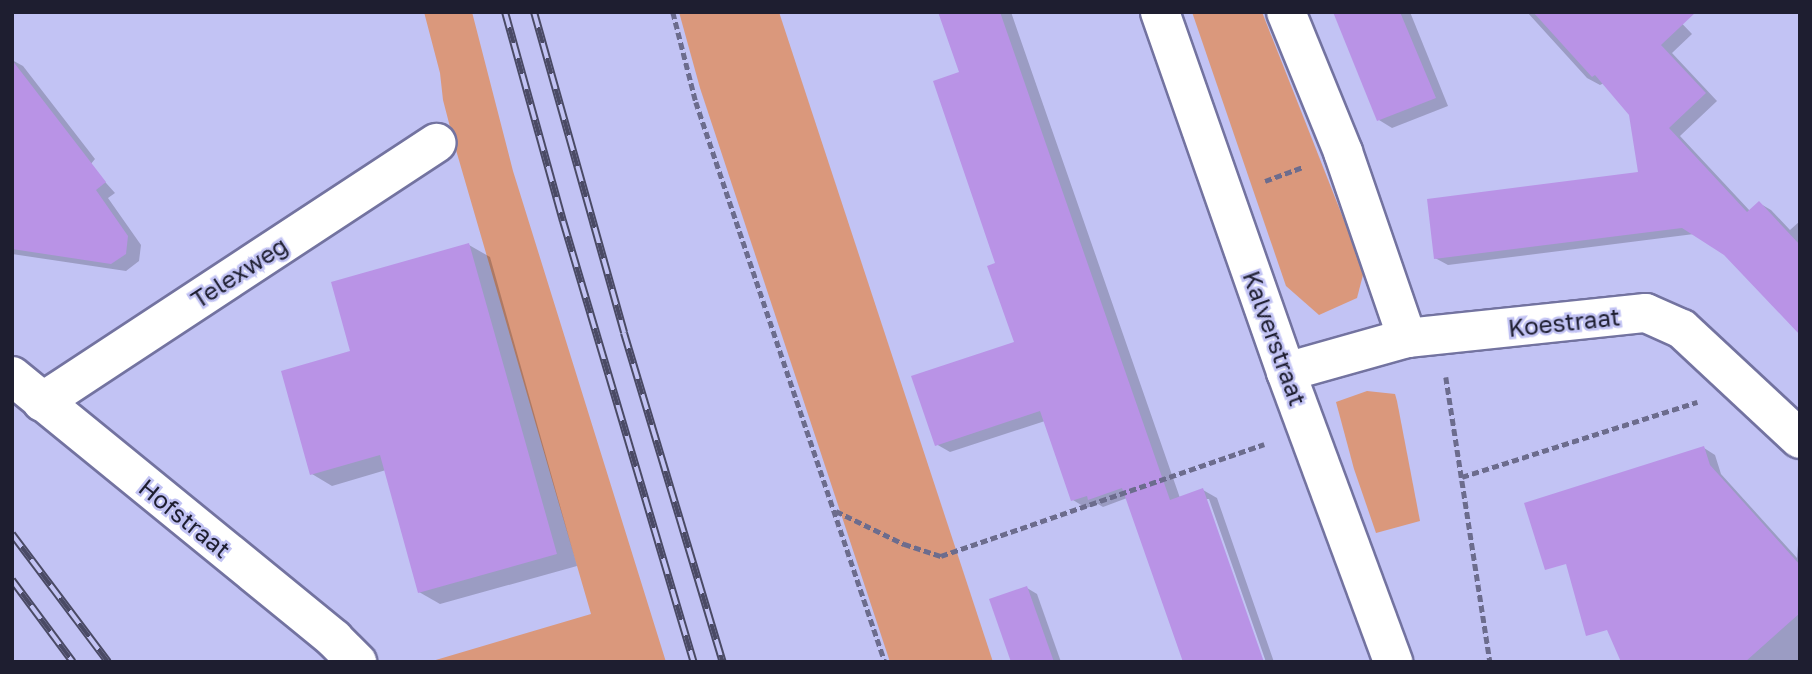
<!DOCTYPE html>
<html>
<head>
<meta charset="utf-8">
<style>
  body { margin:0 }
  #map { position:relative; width:1812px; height:674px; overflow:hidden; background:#c2c3f4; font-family:"Golos Text",sans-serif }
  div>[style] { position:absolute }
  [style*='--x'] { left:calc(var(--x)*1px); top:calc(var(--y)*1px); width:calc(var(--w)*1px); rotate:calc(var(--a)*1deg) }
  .green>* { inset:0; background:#da987c }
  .shadow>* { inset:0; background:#0003 }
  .building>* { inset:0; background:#b993e6 }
  .path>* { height:4.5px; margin-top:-2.25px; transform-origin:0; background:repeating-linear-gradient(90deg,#6c6c8d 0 7px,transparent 0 10.5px) }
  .roads { filter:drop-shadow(2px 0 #7373a0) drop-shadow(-2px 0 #7373a0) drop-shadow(0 2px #7373a0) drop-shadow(0 -2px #7373a0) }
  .minor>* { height:38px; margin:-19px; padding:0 19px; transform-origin:19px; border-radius:19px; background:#fff }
  .tertiary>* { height:38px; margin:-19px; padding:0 19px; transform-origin:19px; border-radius:19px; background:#fff }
  .rail>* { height:8px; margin-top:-4px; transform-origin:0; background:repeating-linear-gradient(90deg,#c2c3f4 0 16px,#4a4a65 0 32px); box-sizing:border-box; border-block:2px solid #4a4a65 }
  span { translate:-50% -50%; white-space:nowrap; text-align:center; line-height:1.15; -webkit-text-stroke:5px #c2c3f4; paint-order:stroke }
  .street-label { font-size:24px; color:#1e1e30 }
  .frame { position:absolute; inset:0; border:14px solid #1e1e30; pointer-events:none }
</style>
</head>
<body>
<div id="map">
  <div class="green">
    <div style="clip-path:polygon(424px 12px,472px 12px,513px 171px,666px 662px,429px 662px,591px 614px,456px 150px,443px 100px,440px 73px)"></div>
    <div style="clip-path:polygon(679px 12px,779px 12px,993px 662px,890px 662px,700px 88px)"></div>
    <div style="clip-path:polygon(1192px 12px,1262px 12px,1364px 271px,1357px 298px,1319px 315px,1286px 286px)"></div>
    <div style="clip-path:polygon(1367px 391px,1395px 394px,1397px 401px,1420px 521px,1376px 533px,1354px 469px,1336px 402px)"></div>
  </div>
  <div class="shadow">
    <div style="clip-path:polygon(940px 12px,1011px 12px,1180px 498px,1203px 490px,1217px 498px,1274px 662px,1266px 662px,1209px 499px,1205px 499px,1262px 662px,1182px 662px,1184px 659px,1127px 498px,1103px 507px,1098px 504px,1086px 508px,1073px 500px,1045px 421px,950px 452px,936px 444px,1016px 343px,997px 265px,961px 73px)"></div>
    <div style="clip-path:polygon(1335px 12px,1410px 12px,1448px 106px,1392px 128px,1379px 120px)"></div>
    <div style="clip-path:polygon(1527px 12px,1671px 12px,1692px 34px,1672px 53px,1717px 101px,1680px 136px,1750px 211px,1759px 203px,1771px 210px,1790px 230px,1800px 221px,1800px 334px,1725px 254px,1694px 234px,1448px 265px,1435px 258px,1640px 174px,1630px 114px,1604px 83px,1600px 85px,1587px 78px)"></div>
    <div style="clip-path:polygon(12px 60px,23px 66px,95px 159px,90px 165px,115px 193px,108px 198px,141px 245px,139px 261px,126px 271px,12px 254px)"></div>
    <div style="clip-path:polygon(469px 245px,490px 257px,577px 566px,440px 604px,419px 592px,386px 470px,332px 486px,312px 474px,352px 353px)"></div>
    <div style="clip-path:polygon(1704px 448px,1715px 455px,1721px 474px,1797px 558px,1800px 518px,1800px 662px,1627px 662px)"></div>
    <div style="clip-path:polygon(1027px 588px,1037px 594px,1061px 662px,1017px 662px)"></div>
  </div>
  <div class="building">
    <div style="clip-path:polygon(938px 12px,1000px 12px,1170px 500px,1203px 488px,1264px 662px,1183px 662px,1122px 488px,1088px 500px,1087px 496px,1071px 501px,1040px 411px,935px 446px,911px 376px,1014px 342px,987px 266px,995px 263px,933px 81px,959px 72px)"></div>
    <div style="clip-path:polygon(1333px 12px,1400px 12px,1436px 98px,1377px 121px)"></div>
    <div style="clip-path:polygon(1533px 12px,1696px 12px,1661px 45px,1706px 93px,1669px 128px,1747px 212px,1759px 201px,1800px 245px,1800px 335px,1724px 255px,1682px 228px,1434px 259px,1427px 199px,1638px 172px,1629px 115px,1595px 75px,1592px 77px)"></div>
    <div style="clip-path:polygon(12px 60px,106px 182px,96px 190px,128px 236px,126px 254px,111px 264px,12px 249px)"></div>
    <div style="clip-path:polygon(469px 243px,557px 554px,418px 593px,380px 455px,310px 475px,281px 371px,350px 351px,331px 282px)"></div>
    <div style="clip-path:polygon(1704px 446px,1710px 465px,1800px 565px,1800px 613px,1745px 662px,1621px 662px,1607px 630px,1586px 636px,1566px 564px,1545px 570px,1524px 503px)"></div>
    <div style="clip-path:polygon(1027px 586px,1054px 662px,1011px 662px,989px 599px)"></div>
  </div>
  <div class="path">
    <div style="--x:673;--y:12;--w:93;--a:75.7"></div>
    <div style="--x:696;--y:102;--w:591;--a:71.35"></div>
    <div style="--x:1265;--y:181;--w:40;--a:-20.2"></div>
    <div style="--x:1446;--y:377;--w:288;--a:81.2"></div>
    <div style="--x:1462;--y:477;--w:247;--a:-17.7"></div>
    <div style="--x:836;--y:511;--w:76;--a:25.9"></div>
    <div style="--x:904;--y:544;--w:39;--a:18"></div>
    <div style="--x:941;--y:556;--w:342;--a:-19.1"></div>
  </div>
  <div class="roads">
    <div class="minor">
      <div style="--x:1286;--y:12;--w:151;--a:67.8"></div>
      <div style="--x:1343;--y:152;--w:197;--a:71"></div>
      <div style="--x:1286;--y:372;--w:126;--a:-15.7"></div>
      <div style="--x:1407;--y:338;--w:240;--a:-6"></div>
      <div style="--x:1646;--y:313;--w:39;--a:24"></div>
      <div style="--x:1682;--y:329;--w:161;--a:43"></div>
      <div style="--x:12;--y:376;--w:416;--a:39.2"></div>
      <div style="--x:334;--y:639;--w:33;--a:45"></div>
      <div style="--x:42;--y:402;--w:472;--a:-33.3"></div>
    </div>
    <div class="tertiary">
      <div style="--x:1160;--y:12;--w:381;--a:70.7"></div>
      <div style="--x:1286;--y:372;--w:309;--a:69.7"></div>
    </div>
  </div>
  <div class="rail">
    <div style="--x:505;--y:12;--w:217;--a:74.5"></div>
    <div style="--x:563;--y:221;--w:460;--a:73.5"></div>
    <div style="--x:534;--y:12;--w:333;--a:74.3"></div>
    <div style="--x:624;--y:333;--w:344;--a:73.3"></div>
    <div style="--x:12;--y:534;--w:160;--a:53.1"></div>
    <div style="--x:12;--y:580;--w:102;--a:53.4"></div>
  </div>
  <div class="street-label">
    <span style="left:239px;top:272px;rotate:-33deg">Telexweg</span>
    <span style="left:1564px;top:322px;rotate:-6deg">Koestraat</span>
    <span style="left:1275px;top:338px;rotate:70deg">Kalverstraat</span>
    <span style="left:185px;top:518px;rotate:39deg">Hofstraat</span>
  </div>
  <div class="frame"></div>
</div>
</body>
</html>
